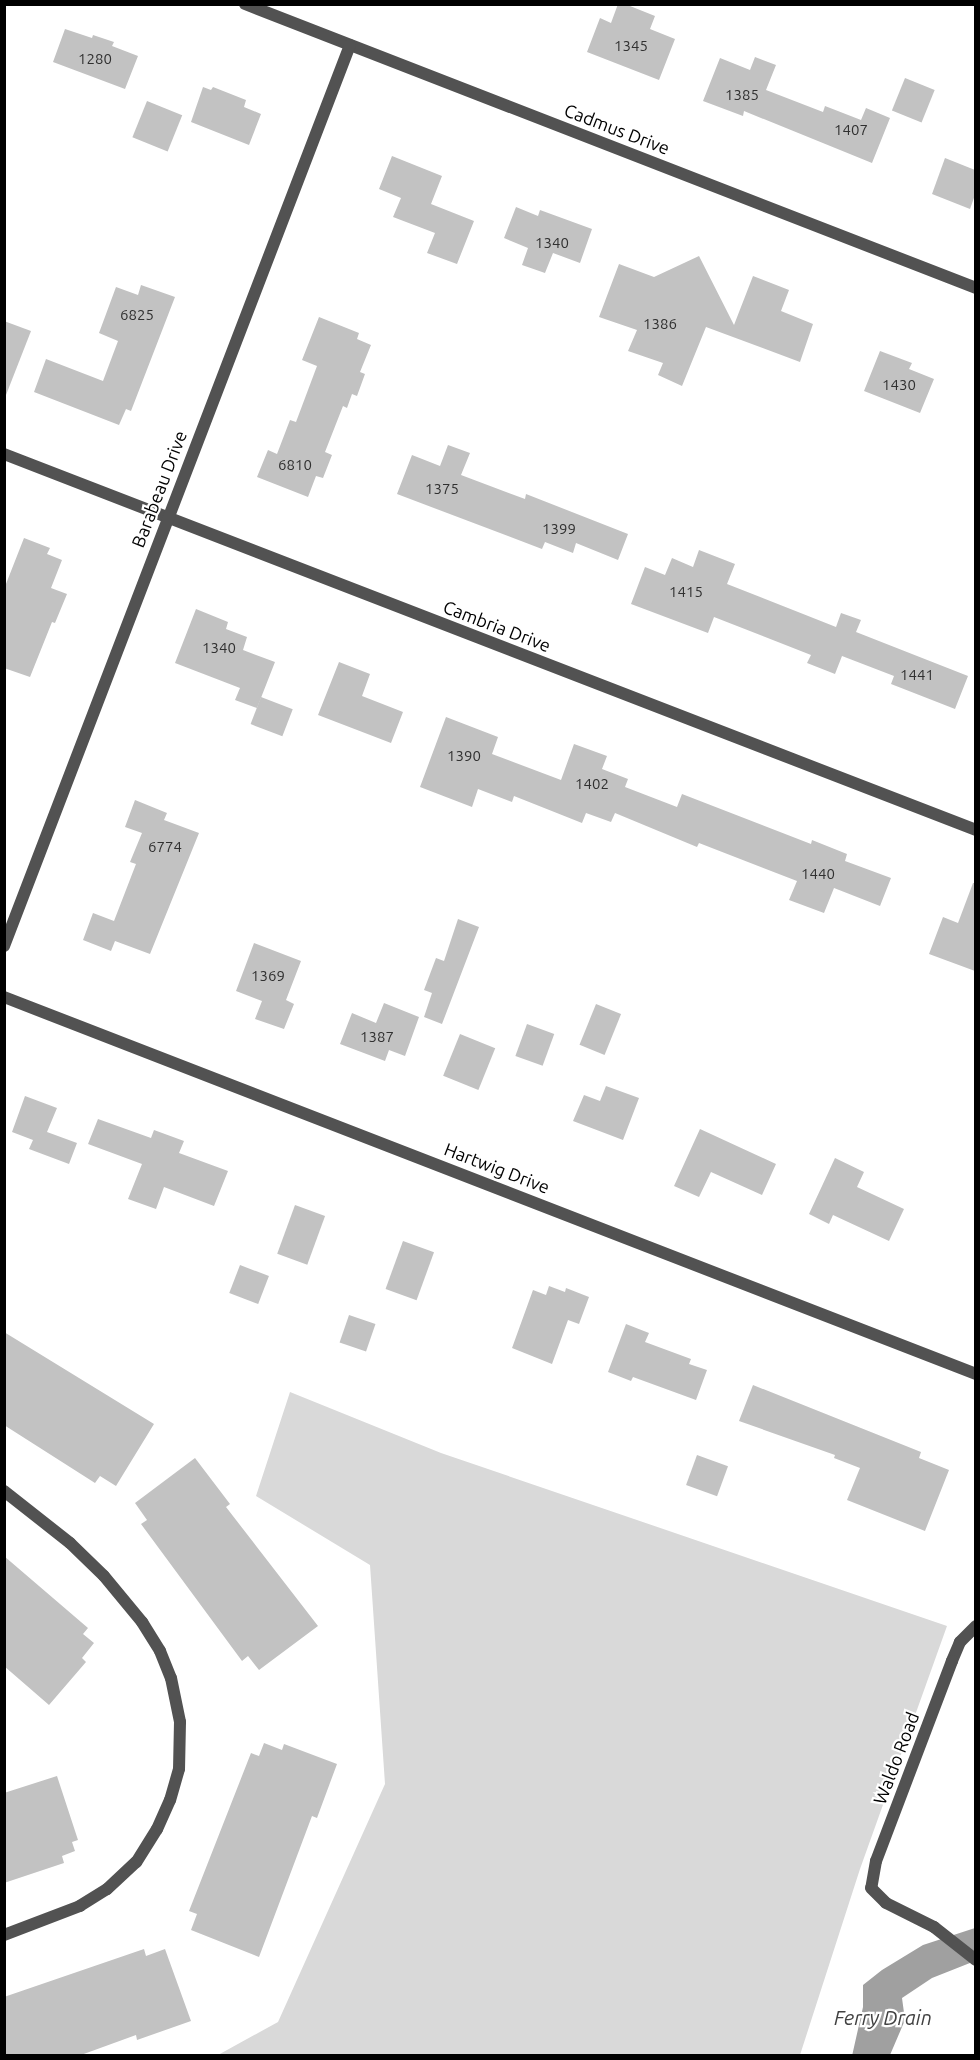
<!DOCTYPE html>
<html>
<head>
<meta charset="utf-8">
<style>
  body { margin:0 }
  #map { position:relative; width:980px; height:2060px; overflow:hidden; background:#fff; font-family:Ubuntu,sans-serif }
  div>[style] { position:absolute }
  [style*='--x'] { left:calc(var(--x)*1px); top:calc(var(--y)*1px); width:calc(var(--w)*1px); rotate:calc(var(--a)*1deg) }
  .green>* { inset:0; background:#d9d9d9 }
  .water>* { inset:0; background:#a0a0a0 }
  .building>* { inset:0; background:#c2c2c2; transform-origin:0 0 }
  .minor>* { height:12px; margin:-6px; padding:0 6px; transform-origin:6px; border-radius:6px; background:#525252 }
  span { translate:-50% -50%; white-space:nowrap; text-align:center; line-height:1.15; -webkit-text-stroke:4.5px #fff; paint-order:stroke }
  .number-label { font-size:15px; color:#303030 }
  .number-label span { -webkit-text-stroke-width:0 }
  .street-label { font-size:18px; color:#000 }
  .water-label { font-size:20px; color:#414141; font-style:italic }
  .frame { position:absolute; inset:0; border:6px solid #000; pointer-events:none }
</style>
</head>
<body>
<div id="map">
  <div class="green">
    <div style="clip-path:polygon(290px 1392px,441px 1453px,947px 1626px,860px 1869px,800px 2055px,218px 2055px,278px 2022px,385px 1784px,370px 1565px,256px 1496px)"></div>
  </div>
  <div class="water">
    <div style="clip-path:polygon(975px 1928px,975px 1961px,932px 1978px,902px 1998px,905px 2020px,890px 2055px,852px 2056px,863px 2007px,863px 1985px,882px 1970px,923px 1945px)"></div>
  </div>
  <div class="building">
    <div style="clip-path:polygon(618px 4px,625px 4px,655px 16px,650px 29px,675px 39px,659px 80px,587px 52px,600px 18px,611px 23px)"></div>
    <div style="clip-path:polygon(65px 29px,92px 38px,93px 35px,114px 42px,112px 46px,138px 56px,125px 89px,53px 62px)"></div>
    <div style="clip-path:polygon(755px 57px,776px 65px,766px 90px,823px 112px,825px 106px,861px 120px,866px 108px,890px 118px,872px 163px,744px 111px,743px 116px,703px 101px,720px 58px,750px 70px)"></div>
    <div style="left:905px;top:78px;width:32px;height:35px;rotate:22deg"></div>
    <div style="clip-path:polygon(203px 87px,211px 90px,213px 87px,246px 100px,244px 107px,261px 114px,249px 145px,191px 122px)"></div>
    <div style="left:147px;top:101px;width:38px;height:39px;rotate:22deg"></div>
    <div style="clip-path:polygon(392px 156px,442px 176px,431px 204px,474px 221px,457px 264px,427px 253px,435px 233px,393px 217px,401px 198px,379px 189px)"></div>
    <div style="clip-path:polygon(945px 158px,975px 170px,975px 195px,970px 209px,932px 194px)"></div>
    <div style="clip-path:polygon(516px 207px,538px 216px,540px 210px,592px 229px,580px 263px,553px 253px,545px 273px,522px 265px,528px 248px,504px 238px)"></div>
    <div style="clip-path:polygon(699px 256px,734px 325px,753px 276px,789px 290px,781px 311px,813px 324px,800px 362px,706px 327px,682px 386px,658px 375px,663px 363px,628px 351px,637px 330px,599px 317px,619px 264px,654px 277px)"></div>
    <div style="clip-path:polygon(141px 285px,175px 297px,131px 411px,126px 409px,119px 425px,34px 392px,46px 359px,103px 381px,118px 341px,99px 333px,116px 287px,138px 295px)"></div>
    <div style="clip-path:polygon(319px 317px,359px 333px,357px 339px,371px 345px,360px 372px,365px 374px,357px 396px,352px 394px,347px 408px,343px 406px,325px 452px,332px 455px,323px 478px,316px 476px,308px 497px,257px 477px,268px 450px,277px 454px,290px 420px,296px 422px,317px 366px,302px 360px)"></div>
    <div style="clip-path:polygon(4px 321px,31px 331px,6px 395px,4px 395px)"></div>
    <div style="clip-path:polygon(880px 351px,912px 363px,909px 369px,934px 379px,920px 413px,864px 391px)"></div>
    <div style="clip-path:polygon(448px 445px,470px 453px,461px 475px,525px 499px,526px 494px,628px 534px,618px 560px,576px 543px,573px 553px,545px 542px,542px 549px,397px 494px,412px 455px,440px 466px)"></div>
    <div style="clip-path:polygon(24px 538px,50px 548px,47px 554px,62px 560px,51px 588px,67px 594px,55px 623px,52px 622px,30px 677px,4px 668px,4px 589px)"></div>
    <div style="clip-path:polygon(699px 550px,735px 564px,727px 584px,836px 627px,841px 613px,861px 620px,856px 632px,968px 676px,955px 709px,891px 684px,894px 676px,842px 656px,835px 674px,807px 663px,811px 655px,714px 617px,708px 633px,631px 604px,645px 567px,665px 575px,672px 558px,693px 567px)"></div>
    <div style="clip-path:polygon(196px 609px,228px 622px,226px 629px,247px 637px,243px 650px,275px 662px,257px 708px,235px 700px,240px 688px,175px 663px)"></div>
    <div style="clip-path:polygon(339px 662px,370px 674px,362px 696px,403px 712px,391px 743px,318px 715px)"></div>
    <div style="left:261px;top:697px;width:34px;height:29px;rotate:21deg"></div>
    <div style="clip-path:polygon(446px 717px,498px 737px,492px 754px,561px 780px,574px 744px,607px 756px,602px 769px,628px 779px,625px 787px,677px 807px,682px 794px,811px 844px,812px 840px,847px 854px,845px 861px,891px 878px,880px 906px,834px 888px,824px 913px,789px 900px,797px 881px,699px 843px,697px 847px,615px 813px,611px 822px,586px 813px,582px 823px,514px 796px,512px 802px,478px 789px,472px 807px,420px 787px)"></div>
    <div style="clip-path:polygon(135px 800px,167px 813px,164px 820px,199px 833px,150px 954px,115px 941px,111px 951px,83px 940px,93px 913px,114px 921px,136px 864px,130px 862px,142px 833px,125px 827px)"></div>
    <div style="clip-path:polygon(973px 883px,975px 883px,975px 971px,929px 954px,943px 917px,958px 923px)"></div>
    <div style="clip-path:polygon(458px 919px,479px 927px,442px 1024px,424px 1017px,432px 993px,424px 990px,436px 958px,444px 961px)"></div>
    <div style="clip-path:polygon(254px 943px,301px 961px,286px 1000px,294px 1004px,284px 1029px,255px 1019px,262px 1001px,236px 991px)"></div>
    <div style="clip-path:polygon(384px 1003px,419px 1017px,405px 1056px,389px 1050px,385px 1061px,340px 1044px,352px 1013px,376px 1023px)"></div>
    <div style="left:596px;top:1004px;width:27px;height:44px;rotate:22deg"></div>
    <div style="left:527px;top:1024px;width:29px;height:34px;rotate:20deg"></div>
    <div style="left:460px;top:1034px;width:38px;height:45px;rotate:22deg"></div>
    <div style="clip-path:polygon(606px 1086px,639px 1098px,623px 1140px,573px 1121px,584px 1095px,600px 1101px)"></div>
    <div style="clip-path:polygon(25px 1096px,57px 1108px,47px 1132px,77px 1143px,69px 1164px,29px 1149px,33px 1140px,12px 1132px)"></div>
    <div style="clip-path:polygon(98px 1119px,151px 1138px,154px 1130px,184px 1141px,179px 1153px,228px 1171px,214px 1206px,164px 1187px,156px 1209px,128px 1199px,142px 1164px,88px 1144px)"></div>
    <div style="clip-path:polygon(700px 1129px,776px 1164px,762px 1195px,711px 1172px,699px 1197px,674px 1186px)"></div>
    <div style="clip-path:polygon(835px 1158px,864px 1172px,857px 1187px,904px 1209px,889px 1241px,833px 1215px,829px 1224px,809px 1214px)"></div>
    <div style="left:295px;top:1205px;width:32px;height:52px;rotate:20deg"></div>
    <div style="left:403px;top:1241px;width:33px;height:51px;rotate:20deg"></div>
    <div style="left:240px;top:1265px;width:31px;height:30px;rotate:21deg"></div>
    <div style="clip-path:polygon(549px 1286px,565px 1292px,566px 1288px,589px 1297px,579px 1324px,568px 1320px,552px 1364px,512px 1348px,533px 1290px,546px 1295px)"></div>
    <div style="left:349px;top:1315px;width:28px;height:29px;rotate:19deg"></div>
    <div style="clip-path:polygon(626px 1324px,649px 1333px,645px 1342px,691px 1359px,689px 1364px,707px 1370px,696px 1400px,633px 1377px,631px 1381px,608px 1372px)"></div>
    <div style="clip-path:polygon(4px 1332px,154px 1424px,116px 1486px,100px 1476px,95px 1483px,4px 1425px)"></div>
    <div style="clip-path:polygon(753px 1385px,921px 1452px,919px 1458px,949px 1470px,925px 1531px,847px 1500px,860px 1468px,834px 1458px,835px 1455px,739px 1421px)"></div>
    <div style="left:697px;top:1455px;width:33px;height:32px;rotate:20deg"></div>
    <div style="clip-path:polygon(195px 1458px,230px 1504px,226px 1507px,318px 1626px,259px 1670px,248px 1656px,242px 1661px,141px 1524px,147px 1520px,135px 1503px)"></div>
    <div style="clip-path:polygon(4px 1556px,88px 1628px,83px 1634px,94px 1643px,82px 1658px,86px 1662px,49px 1705px,4px 1666px)"></div>
    <div style="clip-path:polygon(264px 1743px,282px 1750px,284px 1744px,337px 1764px,317px 1818px,312px 1816px,259px 1957px,191px 1930px,197px 1914px,189px 1911px,251px 1753px,259px 1756px)"></div>
    <div style="clip-path:polygon(57px 1776px,78px 1840px,72px 1842px,75px 1851px,62px 1856px,64px 1863px,4px 1883px,4px 1793px)"></div>
    <div style="clip-path:polygon(144px 1949px,146px 1956px,165px 1949px,191px 2021px,137px 2040px,136px 2035px,81px 2055px,4px 2055px,4px 1997px)"></div>
  </div>
  <div class="minor">
    <div style="--x:245;--y:4;--w:784;--a:21.23"></div>
    <div style="--x:4;--y:454;--w:1042;--a:21.15"></div>
    <div style="--x:4;--y:946;--w:965;--a:-68.99"></div>
    <div style="--x:4;--y:997;--w:1043;--a:21.2"></div>
    <div style="--x:4;--y:1491;--w:84;--a:38.2"></div>
    <div style="--x:70;--y:1543;--w:47;--a:44.1"></div>
    <div style="--x:104;--y:1576;--w:60;--a:50.4"></div>
    <div style="--x:142;--y:1622;--w:34;--a:58"></div>
    <div style="--x:160;--y:1651;--w:29;--a:68"></div>
    <div style="--x:171;--y:1678;--w:45;--a:78.4"></div>
    <div style="--x:180;--y:1722;--w:47;--a:91.2"></div>
    <div style="--x:179;--y:1769;--w:32;--a:106"></div>
    <div style="--x:170;--y:1800;--w:32;--a:114"></div>
    <div style="--x:157;--y:1829;--w:39;--a:122"></div>
    <div style="--x:136;--y:1862;--w:40;--a:137"></div>
    <div style="--x:107;--y:1889;--w:32;--a:148"></div>
    <div style="--x:80;--y:1906;--w:81;--a:159.1"></div>
    <div style="--x:976;--y:1626;--w:23;--a:135"></div>
    <div style="--x:960;--y:1642;--w:21;--a:113"></div>
    <div style="--x:952;--y:1661;--w:214;--a:110.8"></div>
    <div style="--x:876;--y:1861;--w:27;--a:100"></div>
    <div style="--x:871;--y:1888;--w:21;--a:45"></div>
    <div style="--x:886;--y:1903;--w:54;--a:26.6"></div>
    <div style="--x:934;--y:1927;--w:53;--a:38.2"></div>
  </div>
  <div class="number-label">
    <span style="left:631px;top:46px">1345</span>
    <span style="left:95px;top:59px">1280</span>
    <span style="left:742px;top:95px">1385</span>
    <span style="left:851px;top:130px">1407</span>
    <span style="left:552px;top:243px">1340</span>
    <span style="left:137px;top:315px">6825</span>
    <span style="left:660px;top:324px">1386</span>
    <span style="left:899px;top:385px">1430</span>
    <span style="left:295px;top:465px">6810</span>
    <span style="left:442px;top:489px">1375</span>
    <span style="left:559px;top:529px">1399</span>
    <span style="left:686px;top:592px">1415</span>
    <span style="left:219px;top:648px">1340</span>
    <span style="left:917px;top:675px">1441</span>
    <span style="left:464px;top:756px">1390</span>
    <span style="left:592px;top:784px">1402</span>
    <span style="left:165px;top:847px">6774</span>
    <span style="left:818px;top:874px">1440</span>
    <span style="left:268px;top:976px">1369</span>
    <span style="left:377px;top:1037px">1387</span>
  </div>
  <div class="street-label">
    <span style="left:617px;top:129px;rotate:21deg">Cadmus Drive</span>
    <span style="left:159px;top:489px;rotate:-69deg">Barabeau Drive</span>
    <span style="left:497px;top:626px;rotate:21deg">Cambria Drive</span>
    <span style="left:497px;top:1168px;rotate:21deg">Hartwig Drive</span>
    <span style="left:896px;top:1758px;rotate:-69deg">Waldo Road</span>
  </div>
  <div class="water-label">
    <span style="left:883px;top:2017px">Ferry Drain</span>
  </div>
  <div class="frame"></div>
</div>
</body>
</html>
